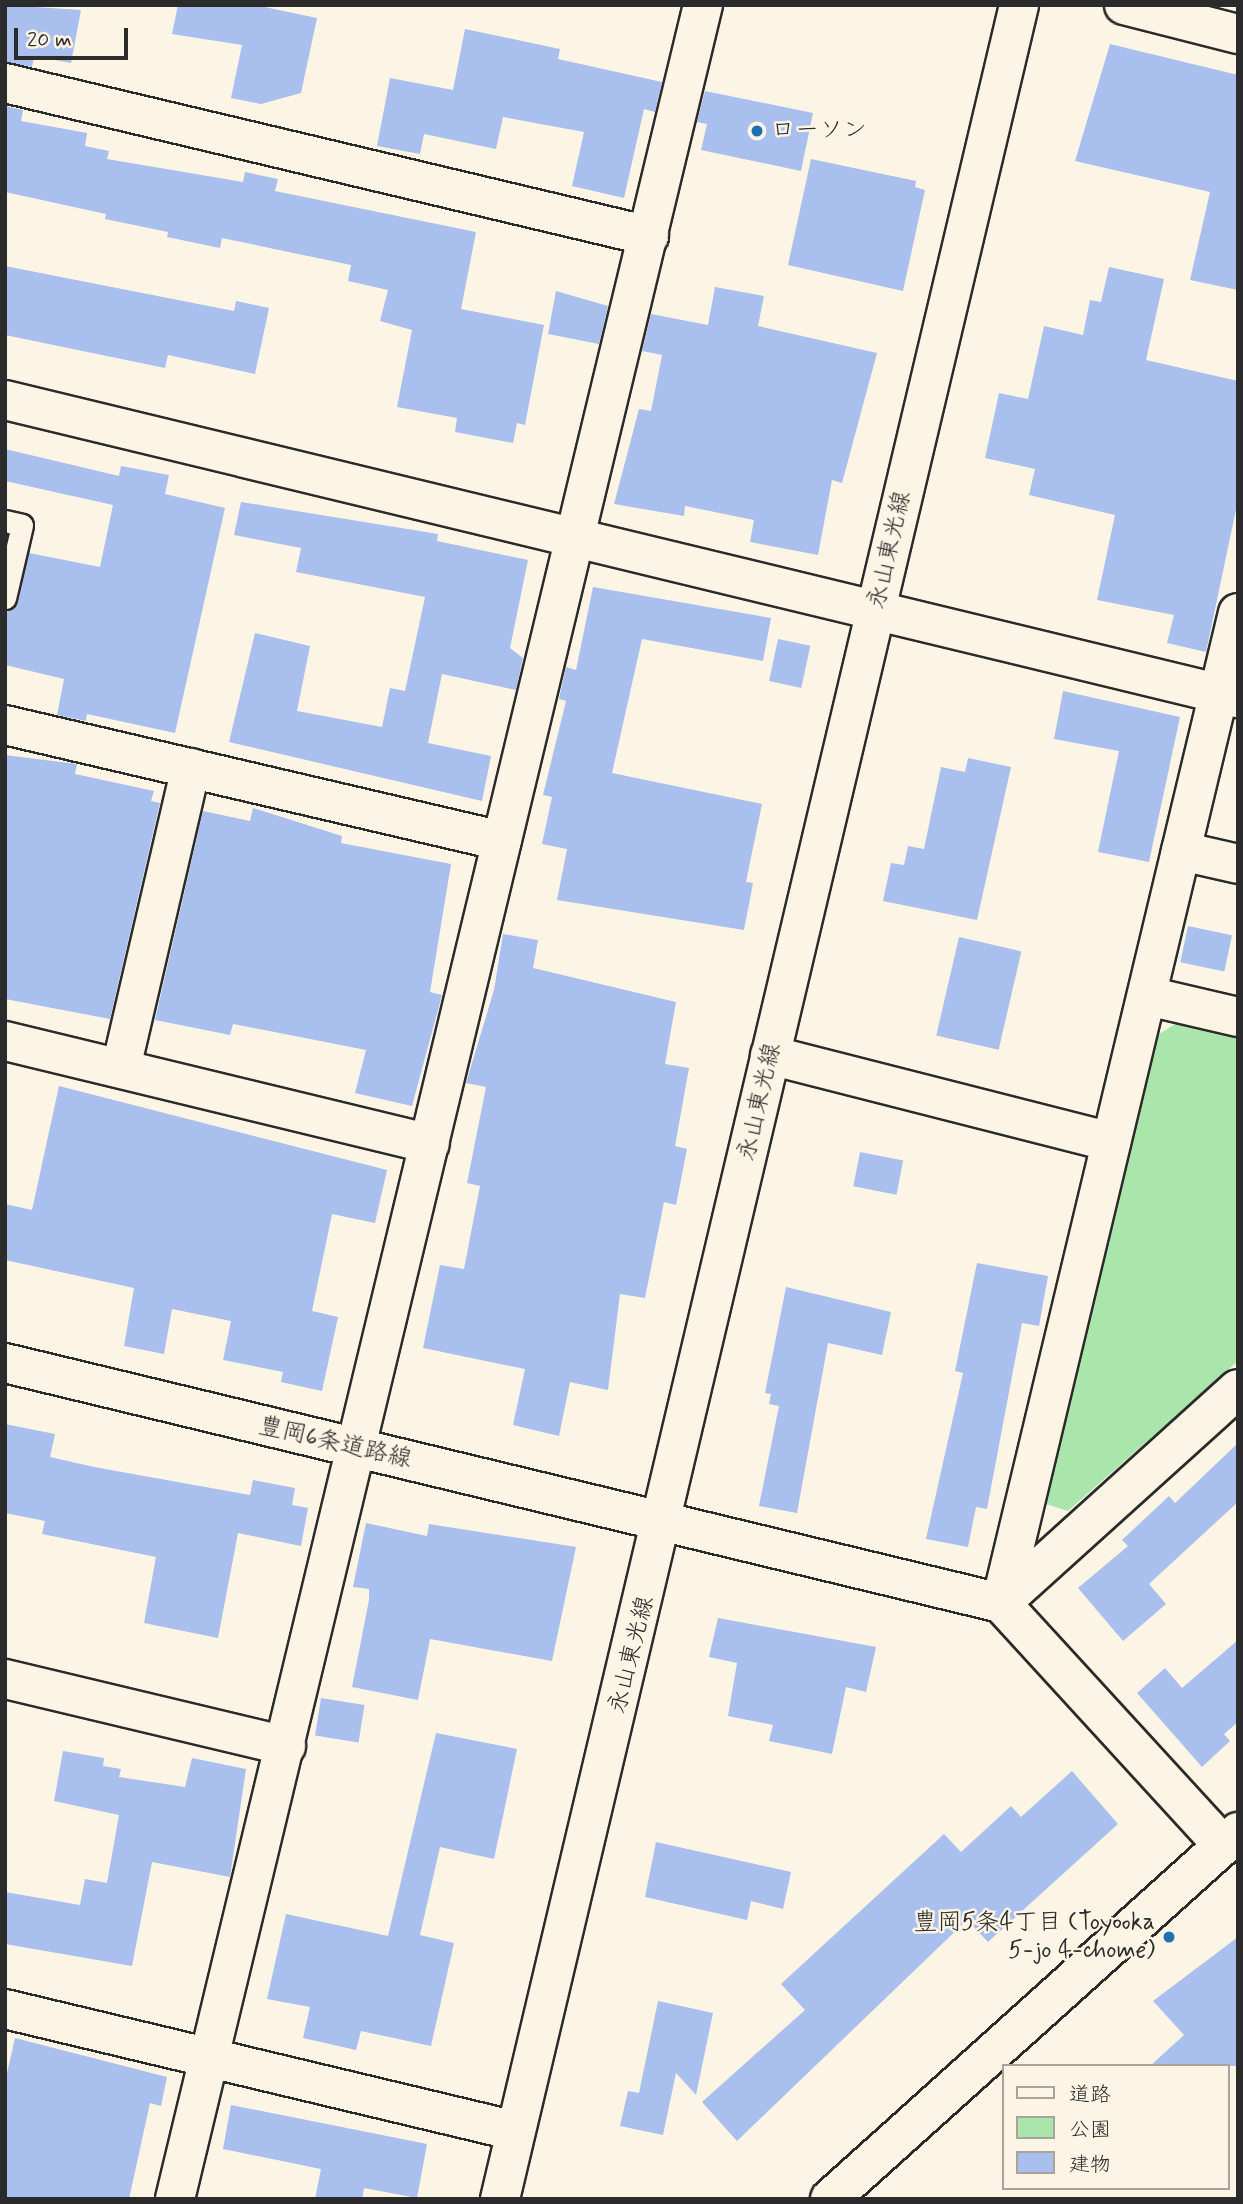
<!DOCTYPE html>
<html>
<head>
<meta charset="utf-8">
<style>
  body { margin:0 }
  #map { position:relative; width:1243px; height:2204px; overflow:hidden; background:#fcf5e5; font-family:Mynerve,"Klee One",sans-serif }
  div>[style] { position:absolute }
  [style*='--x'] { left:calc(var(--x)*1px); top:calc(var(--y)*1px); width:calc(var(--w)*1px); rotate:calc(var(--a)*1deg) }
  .green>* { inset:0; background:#aae6ac }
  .building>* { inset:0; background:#a9bfed; transform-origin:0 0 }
  .roads { filter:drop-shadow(2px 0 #2b2b2b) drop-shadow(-2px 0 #2b2b2b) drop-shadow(0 2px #2b2b2b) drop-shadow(0 -2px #2b2b2b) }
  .lane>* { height:21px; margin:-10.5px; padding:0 10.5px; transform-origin:10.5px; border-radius:10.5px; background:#fcf5e5 }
  .street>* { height:38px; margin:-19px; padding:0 19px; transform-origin:19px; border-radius:19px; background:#fcf5e5 }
  .secondary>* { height:38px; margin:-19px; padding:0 19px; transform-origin:19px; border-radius:19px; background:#fcf5e5 }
  .dots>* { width:19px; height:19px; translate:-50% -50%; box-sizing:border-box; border:4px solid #fcf5e5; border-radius:50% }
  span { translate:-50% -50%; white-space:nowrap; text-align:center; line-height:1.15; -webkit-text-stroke:5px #fcf5e5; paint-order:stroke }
  .poi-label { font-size:24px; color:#2b2b2b }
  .left { translate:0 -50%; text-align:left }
  .right { translate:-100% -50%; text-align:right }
  .street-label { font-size:24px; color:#2b2b2b }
  .frame { position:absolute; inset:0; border:7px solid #2b2b2b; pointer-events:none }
  .legend { position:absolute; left:1002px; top:2064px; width:228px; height:126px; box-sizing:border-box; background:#fcf5e5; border:2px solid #a8a49b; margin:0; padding:9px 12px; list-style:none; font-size:21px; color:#2b2b2b }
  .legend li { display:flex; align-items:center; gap:14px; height:35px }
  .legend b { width:35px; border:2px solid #a8a49b }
  .scale { position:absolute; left:14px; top:28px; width:114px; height:32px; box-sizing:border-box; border:4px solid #2b2b2b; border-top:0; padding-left:9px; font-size:21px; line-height:24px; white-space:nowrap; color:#2b2b2b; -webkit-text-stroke:5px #fcf5e5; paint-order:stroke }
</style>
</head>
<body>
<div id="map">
  <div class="green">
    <div style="clip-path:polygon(1178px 1022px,1238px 1035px,1238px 1361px,1068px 1511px,1043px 1503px,1153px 1038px)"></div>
  </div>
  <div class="building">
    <div style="clip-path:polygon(5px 5px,81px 10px,71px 63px,34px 56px,32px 67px,5px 62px)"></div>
    <div style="clip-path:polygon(178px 5px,255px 5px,317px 18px,301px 93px,261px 104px,231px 98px,242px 45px,172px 34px)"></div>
    <div style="clip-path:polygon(465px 29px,560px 49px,558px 59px,662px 82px,655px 112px,644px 109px,624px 198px,572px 186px,584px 132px,503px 117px,496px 149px,424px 134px,420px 154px,377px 146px,390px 78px,453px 90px)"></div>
    <div style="clip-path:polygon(1110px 44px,1238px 75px,1238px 290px,1190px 280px,1210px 192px,1075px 161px)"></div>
    <div style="clip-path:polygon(705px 91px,813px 113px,801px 171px,701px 150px,707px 124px,697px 122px)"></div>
    <div style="clip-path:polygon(5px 106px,23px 110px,21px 121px,87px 133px,85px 146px,109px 151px,107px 159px,243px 182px,245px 172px,278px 179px,275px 191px,476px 232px,461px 309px,544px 325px,525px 425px,517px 423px,513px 443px,455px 432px,457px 418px,397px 407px,412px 330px,380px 321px,388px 290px,348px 281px,351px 265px,222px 238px,220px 248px,167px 237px,168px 232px,105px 219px,106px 214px,5px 192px)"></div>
    <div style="clip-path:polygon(811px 159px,916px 181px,915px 187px,925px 190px,903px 291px,788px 265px)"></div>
    <div style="clip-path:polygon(5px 266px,234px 311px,236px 301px,269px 308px,255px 374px,168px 355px,165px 368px,5px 335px)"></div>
    <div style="clip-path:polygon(1109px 267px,1164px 279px,1146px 360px,1238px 381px,1238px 500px,1206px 652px,1167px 643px,1174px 615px,1097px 600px,1115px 515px,1029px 495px,1035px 469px,985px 458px,999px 393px,1028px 399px,1044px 326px,1083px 335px,1090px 300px,1101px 302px)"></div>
    <div style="clip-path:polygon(715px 287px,764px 296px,758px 326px,877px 353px,842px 483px,832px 480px,818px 555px,750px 542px,754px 520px,685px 506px,684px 516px,614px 504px,639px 409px,651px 411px,662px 355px,642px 351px,651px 314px,708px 325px)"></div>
    <div style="clip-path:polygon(556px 291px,608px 306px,599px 344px,548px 334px)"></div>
    <div style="clip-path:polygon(5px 449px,119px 476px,121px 466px,169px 475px,165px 494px,225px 508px,175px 733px,87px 714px,86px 721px,57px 715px,64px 679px,5px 665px,5px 611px,18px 602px,29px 553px,100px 567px,113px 505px,5px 481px)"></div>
    <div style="clip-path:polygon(241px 502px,438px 534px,437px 541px,528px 560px,510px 648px,523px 658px,516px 690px,442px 674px,428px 743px,491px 756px,482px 801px,229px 742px,255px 633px,310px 646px,297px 711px,382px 727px,390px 688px,405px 691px,425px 597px,296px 572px,301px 548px,234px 535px)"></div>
    <div style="clip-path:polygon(593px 587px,771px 618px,763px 661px,642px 639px,612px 773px,762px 804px,746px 882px,753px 883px,744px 930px,557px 900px,567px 849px,542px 844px,552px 797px,543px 795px,566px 701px,559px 699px,566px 667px,576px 670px)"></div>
    <div style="left:778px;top:639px;width:33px;height:43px;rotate:12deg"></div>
    <div style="clip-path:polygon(1063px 691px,1180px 717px,1149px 862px,1098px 852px,1119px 751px,1054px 739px)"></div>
    <div style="clip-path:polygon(5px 755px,77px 764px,75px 774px,154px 791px,151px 801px,160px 803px,110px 1019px,5px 999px)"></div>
    <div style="clip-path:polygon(968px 758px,1011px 767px,977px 920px,883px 901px,891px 863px,904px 865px,908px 846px,924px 849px,941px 767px,965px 772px)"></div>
    <div style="clip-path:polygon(253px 808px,342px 836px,341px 843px,451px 864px,430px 992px,442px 995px,412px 1106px,355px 1093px,366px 1050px,233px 1024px,230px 1035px,155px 1020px,203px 811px,250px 821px)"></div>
    <div style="left:1188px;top:926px;width:45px;height:37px;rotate:12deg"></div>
    <div style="clip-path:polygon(503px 934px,538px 940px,533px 968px,676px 1002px,665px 1064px,689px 1068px,675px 1146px,687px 1149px,676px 1205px,664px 1202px,645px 1298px,620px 1294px,608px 1390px,570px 1382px,559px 1436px,513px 1425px,525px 1369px,423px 1348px,440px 1265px,464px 1269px,480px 1186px,467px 1183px,486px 1087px,466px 1083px,494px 990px)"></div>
    <div style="left:959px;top:937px;width:64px;height:101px;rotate:13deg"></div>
    <div style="clip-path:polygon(59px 1086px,387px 1170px,375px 1223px,332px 1214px,312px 1311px,338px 1317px,322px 1391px,281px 1382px,283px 1372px,223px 1360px,231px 1321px,172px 1309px,164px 1354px,124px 1346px,134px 1288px,5px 1260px,5px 1204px,32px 1210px)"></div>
    <div style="left:860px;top:1152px;width:44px;height:35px;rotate:11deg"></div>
    <div style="clip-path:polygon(977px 1263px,1048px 1276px,1039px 1326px,1022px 1323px,987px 1509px,976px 1507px,968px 1547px,926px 1539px,963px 1373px,955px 1371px)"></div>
    <div style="clip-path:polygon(786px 1287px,891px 1312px,882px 1355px,828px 1343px,797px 1513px,759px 1506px,779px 1406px,769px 1404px,771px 1394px,765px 1393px)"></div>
    <div style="clip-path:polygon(5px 1424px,55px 1434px,50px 1457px,94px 1467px,250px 1495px,253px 1480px,295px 1488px,292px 1505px,308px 1508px,301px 1546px,238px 1533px,218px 1638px,144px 1623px,156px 1557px,42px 1534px,45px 1521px,5px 1513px)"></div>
    <div style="clip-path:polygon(1238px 1443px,1238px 1502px,1149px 1584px,1166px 1604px,1123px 1641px,1078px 1588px,1128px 1546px,1122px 1540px,1169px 1496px,1175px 1503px)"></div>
    <div style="clip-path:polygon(366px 1523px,427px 1536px,429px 1524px,576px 1547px,552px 1661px,430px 1639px,418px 1700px,352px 1687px,369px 1600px,369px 1589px,353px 1587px)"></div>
    <div style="clip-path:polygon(718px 1618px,876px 1647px,866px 1692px,846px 1687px,832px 1754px,769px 1741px,773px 1725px,728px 1716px,737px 1663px,709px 1657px)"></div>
    <div style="clip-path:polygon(1238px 1640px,1238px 1722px,1224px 1734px,1230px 1741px,1202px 1767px,1137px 1693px,1165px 1668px,1182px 1688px)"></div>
    <div style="left:321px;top:1698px;width:44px;height:38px;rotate:9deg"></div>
    <div style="clip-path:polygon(436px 1733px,517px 1749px,494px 1859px,440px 1847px,420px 1935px,454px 1943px,431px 2046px,361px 2031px,356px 2050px,303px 2038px,310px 2007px,267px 1999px,286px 1914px,388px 1936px)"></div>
    <div style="clip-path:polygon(63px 1751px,104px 1758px,103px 1766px,121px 1769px,119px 1777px,185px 1787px,192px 1758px,246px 1769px,230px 1877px,152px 1862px,132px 1966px,5px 1944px,5px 1892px,80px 1905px,85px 1879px,107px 1883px,119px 1815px,54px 1801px)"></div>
    <div style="clip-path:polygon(1072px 1771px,1118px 1824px,988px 1942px,967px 1920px,737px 2141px,702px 2102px,805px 2010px,781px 1984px,944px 1834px,961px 1852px,1011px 1806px,1021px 1817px)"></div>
    <div style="clip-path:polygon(656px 1842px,791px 1872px,783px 1909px,751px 1901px,747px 1920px,645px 1897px)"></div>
    <div style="clip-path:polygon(1238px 1937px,1238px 2066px,1150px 2066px,1184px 2035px,1153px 2001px)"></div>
    <div style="clip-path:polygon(658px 2001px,713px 2013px,696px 2095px,676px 2073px,663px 2135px,620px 2126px,628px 2091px,639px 2093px)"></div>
    <div style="clip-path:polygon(15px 2038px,167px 2077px,161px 2106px,150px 2103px,129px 2199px,5px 2199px,5px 2082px)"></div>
    <div style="clip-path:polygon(231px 2105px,427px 2144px,417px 2198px,364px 2188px,362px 2199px,315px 2199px,321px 2169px,223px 2149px)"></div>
  </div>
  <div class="roads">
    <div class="lane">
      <div style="--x:5;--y:521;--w:17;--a:13"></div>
      <div style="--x:22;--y:525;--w:75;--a:103.1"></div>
    </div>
    <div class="street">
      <div style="--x:5;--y:83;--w:662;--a:13.36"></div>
      <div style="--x:5;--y:400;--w:1269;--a:13.59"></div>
      <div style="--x:5;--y:725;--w:510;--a:13.14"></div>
      <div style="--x:1181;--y:851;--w:58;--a:12.8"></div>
      <div style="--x:1148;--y:996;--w:92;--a:13.1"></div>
      <div style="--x:5;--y:1041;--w:437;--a:13.6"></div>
      <div style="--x:770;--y:1055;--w:352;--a:14.3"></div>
      <div style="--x:121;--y:1068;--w:308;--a:-76.9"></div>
      <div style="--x:5;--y:1363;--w:1025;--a:13.55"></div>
      <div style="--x:1001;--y:1603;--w:328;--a:47.5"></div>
      <div style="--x:1001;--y:1603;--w:1018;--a:-76.54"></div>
      <div style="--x:1001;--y:1603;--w:319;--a:-42.1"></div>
      <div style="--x:5;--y:1679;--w:289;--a:13.4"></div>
      <div style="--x:5;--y:2009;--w:525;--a:13.43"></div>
      <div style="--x:175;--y:2199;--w:2257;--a:-76.47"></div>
    </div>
    <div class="secondary">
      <div style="--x:1124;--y:5;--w:118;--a:14.3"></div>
      <div style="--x:500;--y:2199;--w:2255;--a:-76.69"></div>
      <div style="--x:830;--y:2199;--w:549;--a:-41.97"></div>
    </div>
  </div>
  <div class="dots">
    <div style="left:757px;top:131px;background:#1f6fb2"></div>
    <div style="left:1169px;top:1937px;background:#1f6fb2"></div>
  </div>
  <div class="poi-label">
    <span class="left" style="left:771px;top:131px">ローソン</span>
    <span class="right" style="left:1155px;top:1937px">豊岡5条4丁目 (Toyooka<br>5-jo 4-chome)</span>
  </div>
  <div class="street-label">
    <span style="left:890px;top:550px;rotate:-77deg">永山東光線</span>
    <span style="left:760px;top:1102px;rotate:-77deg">永山東光線</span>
    <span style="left:335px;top:1443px;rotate:13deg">豊岡6条道路線</span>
    <span style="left:632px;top:1655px;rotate:-76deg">永山東光線</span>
  </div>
  <div class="frame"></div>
  <ul class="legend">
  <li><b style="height:9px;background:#fcf5e5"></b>道路</li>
  <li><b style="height:19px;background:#aae6ac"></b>公園</li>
  <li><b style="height:19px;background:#a9bfed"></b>建物</li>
  </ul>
  <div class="scale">20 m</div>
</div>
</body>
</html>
